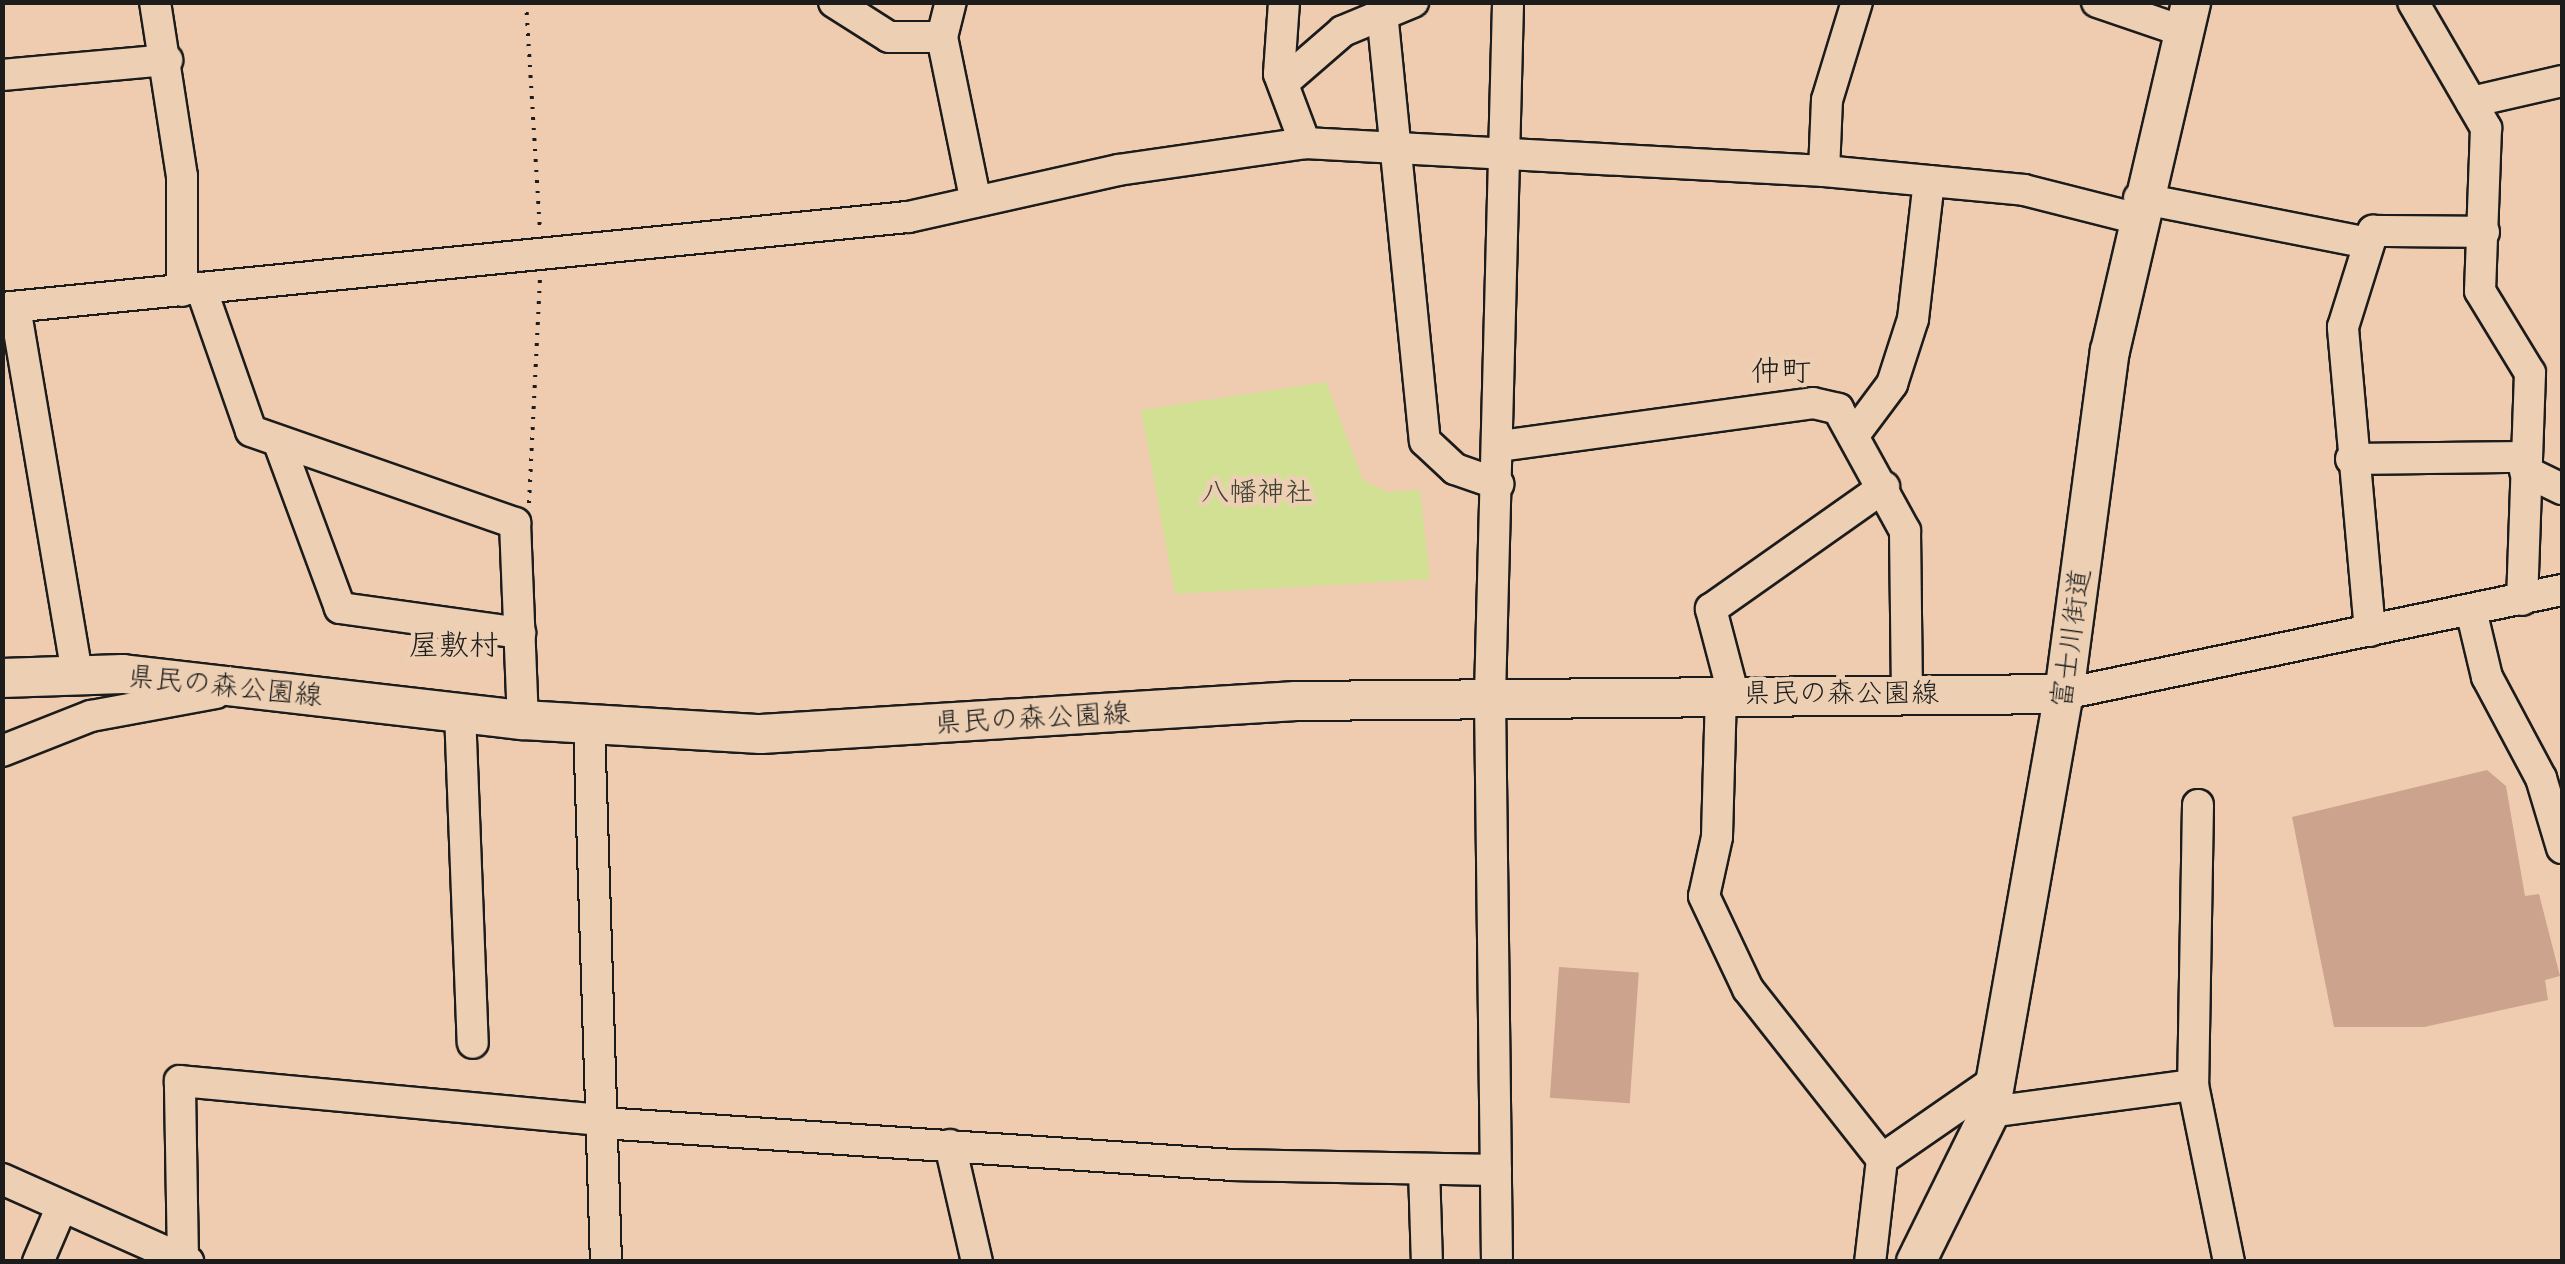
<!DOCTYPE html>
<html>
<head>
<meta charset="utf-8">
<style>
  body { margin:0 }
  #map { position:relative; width:2565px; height:1264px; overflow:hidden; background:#efccaf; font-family:"Shantell Sans","Klee One",sans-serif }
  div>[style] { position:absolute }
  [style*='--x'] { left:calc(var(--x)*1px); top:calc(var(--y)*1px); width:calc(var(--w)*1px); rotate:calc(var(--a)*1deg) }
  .green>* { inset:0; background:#d2e094 }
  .building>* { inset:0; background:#cca38c; transform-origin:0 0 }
  .path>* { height:4px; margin-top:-2px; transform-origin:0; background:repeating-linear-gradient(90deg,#1c1c1c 0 2.5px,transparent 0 10.5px) }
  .roads { filter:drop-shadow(2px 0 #1c1c1c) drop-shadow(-2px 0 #1c1c1c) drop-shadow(0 2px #1c1c1c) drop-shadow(0 -2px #1c1c1c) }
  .minor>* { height:30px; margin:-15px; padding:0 15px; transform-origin:15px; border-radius:15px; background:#edd0b4 }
  .major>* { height:38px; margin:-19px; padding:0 19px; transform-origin:19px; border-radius:19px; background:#edd0b4 }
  span { translate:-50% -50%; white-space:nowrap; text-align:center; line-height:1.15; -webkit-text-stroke:9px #edd0b4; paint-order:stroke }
  .park-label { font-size:28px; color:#404334 }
  .street-label { font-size:28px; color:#1c1c1c }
  .neighbourhood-label { font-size:30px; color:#1c1c1c }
  .frame { position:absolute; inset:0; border:5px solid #1c1c1c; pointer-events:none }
</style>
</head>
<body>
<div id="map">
  <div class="green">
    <div style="clip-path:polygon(1326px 382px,1363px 480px,1388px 492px,1420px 490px,1430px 579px,1175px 594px,1141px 410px)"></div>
  </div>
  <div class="building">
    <div style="clip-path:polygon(2487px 770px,2506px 786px,2525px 896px,2539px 894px,2560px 976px,2545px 980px,2548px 1000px,2424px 1027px,2334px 1027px,2292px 817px)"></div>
    <div style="left:1559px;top:967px;width:80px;height:131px;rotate:4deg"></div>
  </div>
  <div class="path">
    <div style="--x:526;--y:2;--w:228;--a:86.5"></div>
    <div style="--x:529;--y:503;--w:224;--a:-87.2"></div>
  </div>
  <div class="roads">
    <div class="minor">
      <div style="--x:155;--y:2;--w:176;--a:81.2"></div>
      <div style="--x:182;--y:176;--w:115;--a:90"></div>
      <div style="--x:834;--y:2;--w:65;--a:32.5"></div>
      <div style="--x:889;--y:37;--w:53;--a:0"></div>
      <div style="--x:942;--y:37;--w:168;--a:78.4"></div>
      <div style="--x:1284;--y:2;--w:72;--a:94"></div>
      <div style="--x:1279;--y:74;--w:74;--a:69.4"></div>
      <div style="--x:1381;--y:2;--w:441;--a:84.3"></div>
      <div style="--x:1425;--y:441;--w:41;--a:43"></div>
      <div style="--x:1455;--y:469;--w:46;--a:19.2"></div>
      <div style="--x:2097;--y:2;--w:90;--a:18.8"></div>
      <div style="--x:2413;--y:2;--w:146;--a:59.9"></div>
      <div style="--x:2486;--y:128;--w:163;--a:92.1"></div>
      <div style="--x:2480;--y:291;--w:96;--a:58.6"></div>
      <div style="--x:2530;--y:373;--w:227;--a:92"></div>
      <div style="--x:942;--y:37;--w:36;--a:-76"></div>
      <div style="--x:2;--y:75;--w:166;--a:-5.2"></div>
      <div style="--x:1283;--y:83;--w:79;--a:-40.9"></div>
      <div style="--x:1343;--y:31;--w:76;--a:-22.5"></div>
      <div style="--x:2471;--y:102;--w:93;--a:-13"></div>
      <div style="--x:1824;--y:171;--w:71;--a:-87.6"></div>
      <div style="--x:1827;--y:100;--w:102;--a:-73"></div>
      <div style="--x:2139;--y:198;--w:234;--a:11.1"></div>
      <div style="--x:201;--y:288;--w:151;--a:70.7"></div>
      <div style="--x:251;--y:431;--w:280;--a:19.2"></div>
      <div style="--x:515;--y:523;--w:197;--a:87.7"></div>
      <div style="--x:15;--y:307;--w:372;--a:80.4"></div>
      <div style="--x:2;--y:308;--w:911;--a:-5.74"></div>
      <div style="--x:908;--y:217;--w:215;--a:-12.6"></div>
      <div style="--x:1118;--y:170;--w:189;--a:-8.2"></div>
      <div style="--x:1305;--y:143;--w:520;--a:3.09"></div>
      <div style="--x:1824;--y:171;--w:201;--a:5.4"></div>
      <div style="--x:2024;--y:190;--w:114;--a:14.2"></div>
      <div style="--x:1857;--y:431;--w:59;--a:-53.3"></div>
      <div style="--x:1892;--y:384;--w:68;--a:-72.1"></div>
      <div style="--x:1913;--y:319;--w:139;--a:-83.4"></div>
      <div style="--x:279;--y:443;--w:176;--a:69.7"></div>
      <div style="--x:340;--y:608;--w:182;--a:7.9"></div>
      <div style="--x:1500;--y:446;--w:316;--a:-7.8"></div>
      <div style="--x:1813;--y:403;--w:26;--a:13"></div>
      <div style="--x:1838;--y:409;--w:139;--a:61.2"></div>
      <div style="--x:1905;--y:531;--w:159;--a:89.3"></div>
      <div style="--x:2351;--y:459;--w:174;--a:-0.7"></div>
      <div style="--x:2525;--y:471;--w:41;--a:25.9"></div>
      <div style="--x:2471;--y:610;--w:69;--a:76.6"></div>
      <div style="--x:2487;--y:677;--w:115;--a:61.9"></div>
      <div style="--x:2541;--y:778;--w:73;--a:73.3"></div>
      <div style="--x:2370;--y:631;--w:305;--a:-95.1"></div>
      <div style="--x:2343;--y:327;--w:101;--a:-72.6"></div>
      <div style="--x:2373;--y:231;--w:111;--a:0.5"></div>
      <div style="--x:1721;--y:693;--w:144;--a:91.6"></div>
      <div style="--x:1717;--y:837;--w:60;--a:102.4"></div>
      <div style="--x:1704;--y:896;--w:103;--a:64.7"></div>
      <div style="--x:1748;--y:989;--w:216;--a:51.8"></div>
      <div style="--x:1882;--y:1159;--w:104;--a:96.6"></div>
      <div style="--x:1733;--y:693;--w:87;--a:-104.7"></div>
      <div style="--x:1711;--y:609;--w:212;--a:-35.2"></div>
      <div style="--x:2064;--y:694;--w:509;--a:-11.8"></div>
      <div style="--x:460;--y:712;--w:331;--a:87.8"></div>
      <div style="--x:589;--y:725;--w:537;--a:88.19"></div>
      <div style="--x:2;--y:751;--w:96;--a:-21.5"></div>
      <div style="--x:91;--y:716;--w:127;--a:-10.4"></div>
      <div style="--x:2198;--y:805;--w:280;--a:91"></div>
      <div style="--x:2193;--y:1085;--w:181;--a:78.5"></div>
      <div style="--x:1990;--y:1112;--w:205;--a:-7.6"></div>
      <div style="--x:602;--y:1123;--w:631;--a:3.81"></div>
      <div style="--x:1232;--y:1165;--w:264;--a:1.1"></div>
      <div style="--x:950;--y:1145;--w:120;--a:77"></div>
      <div style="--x:1882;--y:1159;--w:139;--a:-34.7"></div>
      <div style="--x:1424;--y:1169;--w:93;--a:88.2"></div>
      <div style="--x:2;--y:1179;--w:204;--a:24"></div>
      <div style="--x:183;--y:1260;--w:179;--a:-91"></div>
      <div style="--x:180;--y:1081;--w:424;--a:5.3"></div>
      <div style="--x:38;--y:1262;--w:61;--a:-66.8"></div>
      <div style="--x:1497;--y:1262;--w:566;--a:-90.71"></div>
      <div style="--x:1490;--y:696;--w:694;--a:-88.51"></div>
    </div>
    <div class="major">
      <div style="--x:2;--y:678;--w:121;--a:-1.9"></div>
      <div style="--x:123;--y:674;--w:403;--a:6.6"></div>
      <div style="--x:523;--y:720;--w:238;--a:3.4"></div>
      <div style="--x:761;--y:734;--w:536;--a:-3.53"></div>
      <div style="--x:1296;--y:701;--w:768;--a:-0.52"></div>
      <div style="--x:1916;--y:1262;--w:167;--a:-63.7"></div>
      <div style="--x:1990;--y:1112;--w:424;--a:-80"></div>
      <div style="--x:2064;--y:694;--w:346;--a:-82.4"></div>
      <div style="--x:2110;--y:351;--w:358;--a:-76.9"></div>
    </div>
  </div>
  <div class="park-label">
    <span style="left:1257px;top:491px">八幡神社</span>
  </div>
  <div class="street-label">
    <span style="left:2070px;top:638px;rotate:-82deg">富士川街道</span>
    <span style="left:225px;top:685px;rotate:6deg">県民の森公園線</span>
    <span style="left:1841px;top:692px">県民の森公園線</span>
    <span style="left:1032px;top:717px;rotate:-3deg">県民の森公園線</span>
  </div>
  <div class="neighbourhood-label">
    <span style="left:1781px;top:371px">仲町</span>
    <span style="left:454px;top:645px">屋敷村</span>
  </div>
  <div class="frame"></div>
</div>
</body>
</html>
